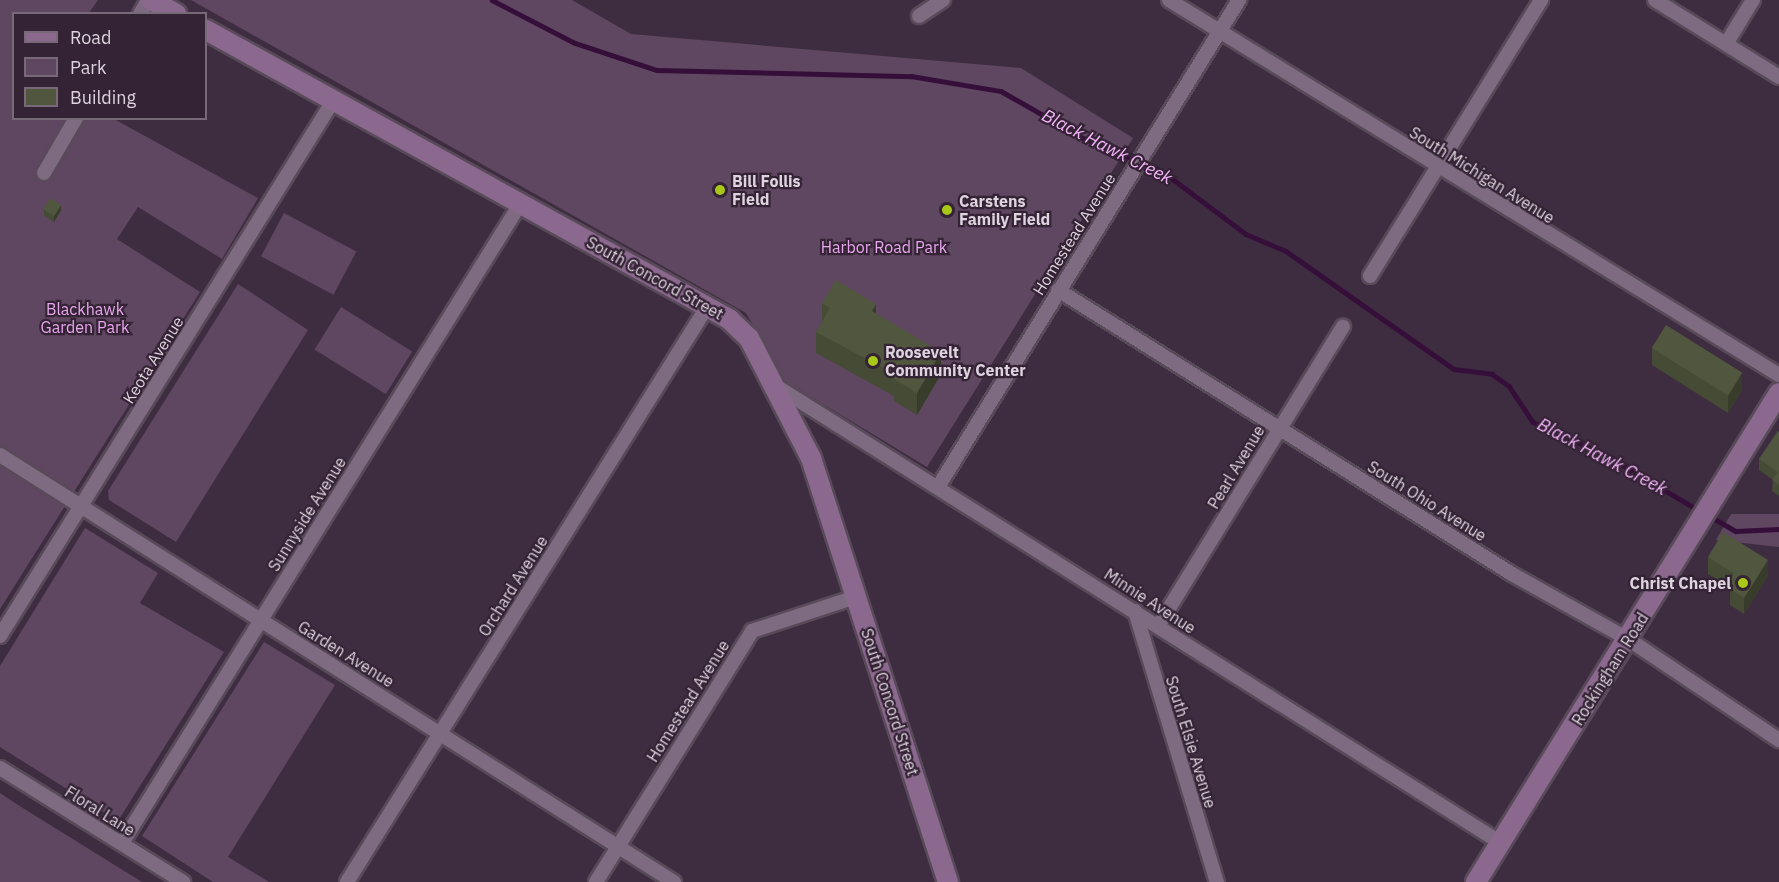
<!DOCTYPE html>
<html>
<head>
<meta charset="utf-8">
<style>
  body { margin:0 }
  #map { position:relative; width:1779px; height:882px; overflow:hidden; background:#3e2d40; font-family:"IBM Plex Sans",sans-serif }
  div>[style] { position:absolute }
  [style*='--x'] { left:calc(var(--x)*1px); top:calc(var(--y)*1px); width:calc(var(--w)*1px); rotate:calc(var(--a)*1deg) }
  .green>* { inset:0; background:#5f4661; transform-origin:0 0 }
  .stream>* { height:4.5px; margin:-2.25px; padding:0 2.25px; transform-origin:2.25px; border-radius:2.25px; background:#350f39 }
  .roads { filter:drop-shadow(2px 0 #594a5a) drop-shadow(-2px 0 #594a5a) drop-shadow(0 2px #594a5a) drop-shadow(0 -2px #594a5a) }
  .street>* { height:14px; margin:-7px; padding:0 7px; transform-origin:7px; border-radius:7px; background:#7f6b81 }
  .secondary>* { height:20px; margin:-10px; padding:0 10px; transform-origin:10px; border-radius:10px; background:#8b698e }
  .wall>* { inset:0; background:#454b35 }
  .shaded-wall>* { inset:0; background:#383d2b }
  .building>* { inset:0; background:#50573e; transform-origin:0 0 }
  .dots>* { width:16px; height:16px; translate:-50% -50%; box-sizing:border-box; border:3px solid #342335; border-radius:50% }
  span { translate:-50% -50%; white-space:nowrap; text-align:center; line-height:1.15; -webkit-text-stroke:4.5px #342335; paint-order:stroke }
  .street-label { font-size:16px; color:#ded3de }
  .poi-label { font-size:16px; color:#ded3de; font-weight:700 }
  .left { translate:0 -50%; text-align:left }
  .right { translate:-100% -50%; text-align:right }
  .park-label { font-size:16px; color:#e7a7ec }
  .water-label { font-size:18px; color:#f4b4f9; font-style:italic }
  .legend { position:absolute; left:12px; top:12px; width:195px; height:108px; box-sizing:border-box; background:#342335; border:2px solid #786979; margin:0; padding:8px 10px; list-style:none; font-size:18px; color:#ded3de }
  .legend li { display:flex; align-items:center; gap:12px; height:30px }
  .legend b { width:30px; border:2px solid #786979 }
</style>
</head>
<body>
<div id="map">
  <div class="green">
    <div style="clip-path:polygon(0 0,98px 0,89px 13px,14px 14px,14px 118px,114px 119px,258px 198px,222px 259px,138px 207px,117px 239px,200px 292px,0 609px)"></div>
    <div style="clip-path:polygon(191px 0,572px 0,631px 34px,1021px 68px,1133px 138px,927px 467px,785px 381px,746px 313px)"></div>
    <div style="left:284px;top:213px;width:82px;height:49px;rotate:28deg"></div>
    <div style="clip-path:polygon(238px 284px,308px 330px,176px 542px,109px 500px,108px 491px)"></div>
    <div style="left:341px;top:307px;width:84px;height:50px;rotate:32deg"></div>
    <div style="clip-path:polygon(1731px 514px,1779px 514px,1779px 547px,1716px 540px)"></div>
    <div style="clip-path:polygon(85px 528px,158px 573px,140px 603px,224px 652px,118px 821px,0 747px,0 666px)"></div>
    <div style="clip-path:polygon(264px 642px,335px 685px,228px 857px,269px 882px,213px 882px,142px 836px)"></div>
    <div style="clip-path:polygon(0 793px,18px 805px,142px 882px,0 882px)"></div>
  </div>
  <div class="stream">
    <div style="--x:492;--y:0;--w:93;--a:27.4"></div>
    <div style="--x:575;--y:43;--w:86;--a:18.2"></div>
    <div style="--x:657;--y:70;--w:254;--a:1.4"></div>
    <div style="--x:911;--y:76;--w:91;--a:9.5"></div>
    <div style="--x:1001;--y:91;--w:95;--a:29.8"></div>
    <div style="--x:1083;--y:138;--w:86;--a:22.7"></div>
    <div style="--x:1162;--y:171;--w:105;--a:36.9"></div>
    <div style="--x:1246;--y:234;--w:43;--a:23"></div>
    <div style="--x:1286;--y:251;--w:205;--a:35.1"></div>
    <div style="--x:1454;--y:369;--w:38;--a:7"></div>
    <div style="--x:1492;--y:374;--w:21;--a:35"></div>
    <div style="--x:1509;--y:386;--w:43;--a:56.3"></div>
    <div style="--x:1533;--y:422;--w:79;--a:24.6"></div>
    <div style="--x:1605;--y:455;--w:110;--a:30.5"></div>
    <div style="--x:1708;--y:515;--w:32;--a:30"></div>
    <div style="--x:1736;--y:531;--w:43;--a:-2.7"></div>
  </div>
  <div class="roads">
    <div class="street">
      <div style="--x:1169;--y:0;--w:716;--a:31.58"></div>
      <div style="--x:1655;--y:0;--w:146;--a:31.8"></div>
      <div style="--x:140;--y:14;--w:16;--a:-60"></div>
      <div style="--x:919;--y:16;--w:29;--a:-34"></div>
      <div style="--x:1726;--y:44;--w:52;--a:-58.5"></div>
      <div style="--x:44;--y:173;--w:64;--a:-59.8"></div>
      <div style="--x:1370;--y:276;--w:325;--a:-58.2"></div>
      <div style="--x:1058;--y:290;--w:536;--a:32.03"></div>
      <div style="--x:1512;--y:574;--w:133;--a:29.3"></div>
      <div style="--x:1628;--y:639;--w:182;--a:33.8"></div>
      <div style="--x:779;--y:388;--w:853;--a:32.22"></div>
      <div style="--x:0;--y:455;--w:798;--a:32.36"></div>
      <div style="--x:938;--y:487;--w:573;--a:-58.28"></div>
      <div style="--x:1135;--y:611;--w:283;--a:73.2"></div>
      <div style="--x:1158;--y:626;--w:352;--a:-58.3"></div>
      <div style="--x:0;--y:636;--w:630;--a:-58.1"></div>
      <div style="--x:0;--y:768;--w:216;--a:31.9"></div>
      <div style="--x:122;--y:843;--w:753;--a:-58.08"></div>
      <div style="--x:347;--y:882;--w:678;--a:-57.95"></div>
      <div style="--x:596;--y:882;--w:296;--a:-58.1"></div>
      <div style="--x:752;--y:631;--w:109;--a:-18.1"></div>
    </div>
    <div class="secondary">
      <div style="--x:151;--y:0;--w:29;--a:29"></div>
      <div style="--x:206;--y:30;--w:598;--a:28.92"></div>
      <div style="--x:729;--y:319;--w:28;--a:44"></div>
      <div style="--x:749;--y:338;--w:135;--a:62.7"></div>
      <div style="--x:811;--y:458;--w:446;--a:72.1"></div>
      <div style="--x:1476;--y:882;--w:575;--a:-58.22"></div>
    </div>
  </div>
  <div class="wall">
    <div style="clip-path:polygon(44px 210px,61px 210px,54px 222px,44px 216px)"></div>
    <div style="clip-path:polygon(822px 303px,876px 313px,941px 374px,917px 415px,894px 401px,894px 396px,816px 353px,816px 332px,822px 322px)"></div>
    <div style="clip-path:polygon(1652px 348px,1742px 390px,1728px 413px,1652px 365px)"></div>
    <div style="clip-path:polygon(1779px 432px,1779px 496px,1772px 491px,1773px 480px,1759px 470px,1759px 459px)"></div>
    <div style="clip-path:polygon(1708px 557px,1768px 576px,1744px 614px,1730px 605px,1730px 588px,1708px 574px)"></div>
  </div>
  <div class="shaded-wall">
    <div style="clip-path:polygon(61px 205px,61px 210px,54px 222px,54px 216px)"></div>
    <div style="clip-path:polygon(876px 304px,876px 326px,872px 311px)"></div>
    <div style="clip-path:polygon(941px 352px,941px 374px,917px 415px,917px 393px)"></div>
    <div style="clip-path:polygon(1742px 373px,1742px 390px,1728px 413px,1728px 396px)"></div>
    <div style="clip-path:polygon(1768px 560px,1768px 576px,1744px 614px,1744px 598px)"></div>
  </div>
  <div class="building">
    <div style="left:50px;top:198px;width:13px;height:13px;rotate:32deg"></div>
    <div style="clip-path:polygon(836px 280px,876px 304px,872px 311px,941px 352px,917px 393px,894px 379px,896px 375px,816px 332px,830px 308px,822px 303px)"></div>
    <div style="left:1666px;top:325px;width:90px;height:27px;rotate:32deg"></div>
    <div style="clip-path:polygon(1778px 431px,1779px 432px,1779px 485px,1772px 480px,1778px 472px,1759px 459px)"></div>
    <div style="clip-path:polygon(1723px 532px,1768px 560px,1744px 598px,1730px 589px,1733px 573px,1708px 557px)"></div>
  </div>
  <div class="dots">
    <div style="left:720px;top:190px;background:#a9c719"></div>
    <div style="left:947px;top:210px;background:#a9c719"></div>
    <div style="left:873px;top:361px;background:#a9c719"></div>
    <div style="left:1743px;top:583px;background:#a9c719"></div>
  </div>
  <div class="street-label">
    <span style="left:1482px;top:175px;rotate:32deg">South Michigan Avenue</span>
    <span style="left:1074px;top:234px;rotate:-58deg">Homestead Avenue</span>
    <span style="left:655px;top:278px;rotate:29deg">South Concord Street</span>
    <span style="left:153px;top:360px;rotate:-58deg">Keota Avenue</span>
    <span style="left:1236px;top:467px;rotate:-59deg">Pearl Avenue</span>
    <span style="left:1427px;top:501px;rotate:32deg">South Ohio Avenue</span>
    <span style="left:307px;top:514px;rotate:-58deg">Sunnyside Avenue</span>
    <span style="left:513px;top:586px;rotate:-58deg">Orchard Avenue</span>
    <span style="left:1150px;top:601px;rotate:33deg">Minnie Avenue</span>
    <span style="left:346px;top:654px;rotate:32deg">Garden Avenue</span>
    <span style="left:1610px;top:669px;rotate:-58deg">Rockingham Road</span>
    <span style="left:688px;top:701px;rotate:-58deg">Homestead Avenue</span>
    <span style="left:890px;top:702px;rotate:72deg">South Concord Street</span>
    <span style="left:1191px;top:742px;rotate:73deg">South Elsie Avenue</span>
    <span style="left:100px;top:811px;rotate:32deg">Floral Lane</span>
  </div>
  <div class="poi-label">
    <span class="left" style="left:732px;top:190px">Bill Follis<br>Field</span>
    <span class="left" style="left:959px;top:210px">Carstens<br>Family Field</span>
    <span class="left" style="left:885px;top:361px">Roosevelt<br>Community Center</span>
    <span class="right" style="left:1731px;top:583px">Christ Chapel</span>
  </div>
  <div class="park-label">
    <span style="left:884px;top:247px">Harbor Road Park</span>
    <span style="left:85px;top:318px">Blackhawk<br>Garden Park</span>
  </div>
  <div class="water-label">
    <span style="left:1107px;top:147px;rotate:27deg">Black Hawk Creek</span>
    <span style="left:1602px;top:457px;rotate:28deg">Black Hawk Creek</span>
  </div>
  <ul class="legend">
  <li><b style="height:8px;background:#8b698e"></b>Road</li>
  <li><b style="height:16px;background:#5f4661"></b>Park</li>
  <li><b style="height:16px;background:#50573e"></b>Building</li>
  </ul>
</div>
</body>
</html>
